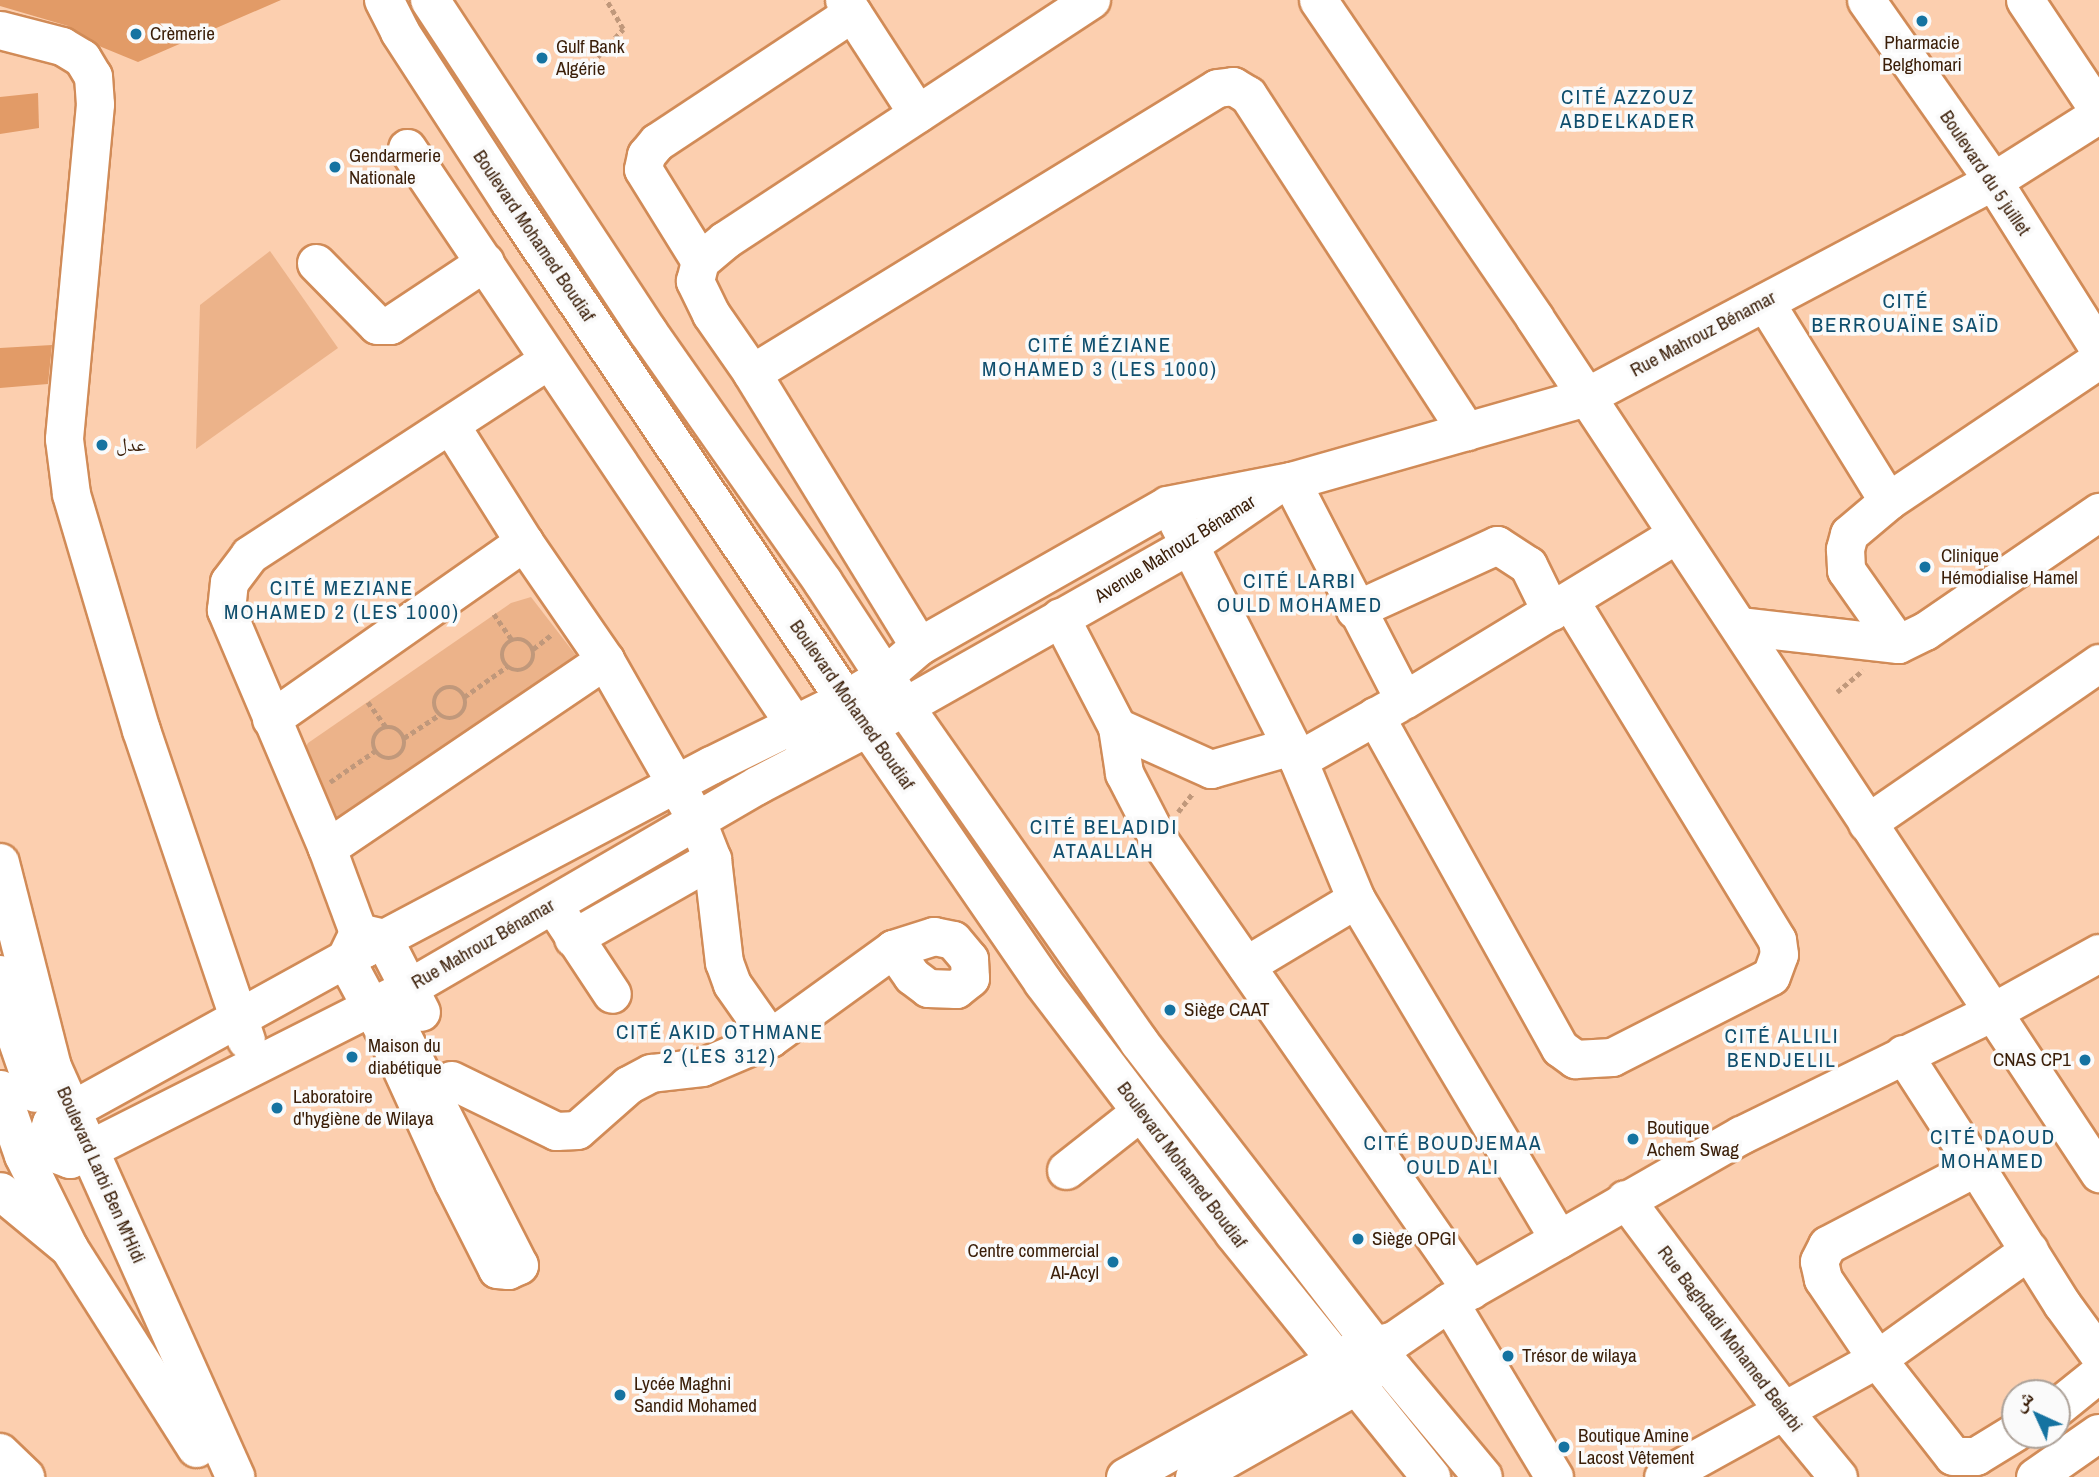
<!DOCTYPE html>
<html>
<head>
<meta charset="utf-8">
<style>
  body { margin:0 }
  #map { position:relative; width:2099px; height:1477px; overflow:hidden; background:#fccfaf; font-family:"Archivo Narrow","Noto Naskh Arabic",sans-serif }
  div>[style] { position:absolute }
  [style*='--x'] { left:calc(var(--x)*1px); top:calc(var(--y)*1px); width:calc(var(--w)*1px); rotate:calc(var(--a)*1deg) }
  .green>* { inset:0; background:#ecb38a }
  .building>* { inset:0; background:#e29b67 }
  .path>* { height:4.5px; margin-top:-2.25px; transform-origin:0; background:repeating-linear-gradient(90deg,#c0987b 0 5px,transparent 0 8.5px) }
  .path>.ring { margin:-2.25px; padding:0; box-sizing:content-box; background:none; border:4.5px solid #c0987b; border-radius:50% }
  .roads { filter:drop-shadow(2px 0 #d18b57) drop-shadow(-2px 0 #d18b57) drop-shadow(0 2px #d18b57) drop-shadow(0 -2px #d18b57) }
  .minor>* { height:37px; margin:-18.5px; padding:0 18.5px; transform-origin:18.5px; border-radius:18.5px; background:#fff }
  .major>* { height:38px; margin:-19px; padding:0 19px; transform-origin:19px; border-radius:19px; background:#fff }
  .dots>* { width:19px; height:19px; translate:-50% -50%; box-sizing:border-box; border:4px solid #fafafa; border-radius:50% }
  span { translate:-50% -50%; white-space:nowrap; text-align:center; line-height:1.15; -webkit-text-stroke:7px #fafafa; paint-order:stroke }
  .poi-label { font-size:19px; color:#3a1e08 }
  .left { translate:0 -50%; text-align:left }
  .right { translate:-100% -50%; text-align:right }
  .street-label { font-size:19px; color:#3a1e08 }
  .neighbourhood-label { font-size:21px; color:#0f4e6d; letter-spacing:2px }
  .north { position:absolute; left:2001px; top:1379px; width:70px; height:70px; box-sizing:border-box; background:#fafafa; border:2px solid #ada299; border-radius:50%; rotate:315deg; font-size:19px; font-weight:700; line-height:28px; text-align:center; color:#3a1e08 }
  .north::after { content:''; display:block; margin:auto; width:24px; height:32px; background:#1573a1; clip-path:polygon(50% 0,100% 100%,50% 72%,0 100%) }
</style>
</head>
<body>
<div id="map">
  <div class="green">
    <div style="clip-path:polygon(270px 251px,338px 348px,196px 449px,200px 305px)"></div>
    <div style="clip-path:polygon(531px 597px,578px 658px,330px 827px,300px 758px,308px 743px,511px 603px)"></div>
  </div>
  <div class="building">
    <div style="clip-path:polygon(0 0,281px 0,138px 62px,99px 46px,68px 26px,0 6px)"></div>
    <div style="clip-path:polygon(38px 93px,39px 128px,0 134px,0 97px)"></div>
    <div style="clip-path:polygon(52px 345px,48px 384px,0 388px,0 348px)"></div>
  </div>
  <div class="path">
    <div style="--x:592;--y:63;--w:46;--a:-47.6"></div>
    <div style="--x:623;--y:29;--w:34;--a:-120"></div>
    <div style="--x:494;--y:614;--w:32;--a:55"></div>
    <div class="ring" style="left:502px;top:639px;width:27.5px;height:27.5px"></div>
    <div style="--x:533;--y:649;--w:24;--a:-38"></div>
    <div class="ring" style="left:434px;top:687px;width:27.5px;height:27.5px"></div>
    <div style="--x:1837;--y:692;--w:34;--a:-40"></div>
    <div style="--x:464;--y:697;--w:54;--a:-35.2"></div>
    <div style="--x:368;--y:702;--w:32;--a:54"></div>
    <div class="ring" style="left:373px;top:727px;width:27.5px;height:27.5px"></div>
    <div style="--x:404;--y:738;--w:42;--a:-33.3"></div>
    <div style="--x:330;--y:782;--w:55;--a:-34.6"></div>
    <div style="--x:1178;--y:812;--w:23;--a:-52"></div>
  </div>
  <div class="roads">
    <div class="minor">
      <div style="--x:844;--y:0;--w:135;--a:57.1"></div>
      <div style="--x:1318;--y:0;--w:384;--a:55.7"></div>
      <div style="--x:1534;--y:317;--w:1026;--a:56.57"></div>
      <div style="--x:1866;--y:0;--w:221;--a:54.9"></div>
      <div style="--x:1993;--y:181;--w:199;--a:57.8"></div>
      <div style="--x:2025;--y:0;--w:133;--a:56.3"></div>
      <div style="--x:0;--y:30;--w:64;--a:14.5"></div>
      <div style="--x:62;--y:46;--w:23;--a:31"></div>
      <div style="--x:82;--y:58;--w:21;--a:59"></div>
      <div style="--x:93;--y:76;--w:28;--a:86"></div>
      <div style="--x:95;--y:104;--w:336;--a:95.3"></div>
      <div style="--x:64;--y:439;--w:55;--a:82.7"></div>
      <div style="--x:71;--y:494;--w:246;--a:73.5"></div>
      <div style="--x:141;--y:730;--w:327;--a:71.3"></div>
      <div style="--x:407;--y:148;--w:694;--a:56.1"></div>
      <div style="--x:794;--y:724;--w:25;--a:64"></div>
      <div style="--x:700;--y:261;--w:108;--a:-121.8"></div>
      <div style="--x:643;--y:169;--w:14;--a:-78"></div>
      <div style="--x:646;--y:155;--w:17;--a:-50"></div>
      <div style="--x:657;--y:142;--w:234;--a:-33.5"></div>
      <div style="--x:316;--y:263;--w:87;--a:45.5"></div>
      <div style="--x:377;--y:325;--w:13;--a:0"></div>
      <div style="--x:390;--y:325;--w:114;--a:-33.6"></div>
      <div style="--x:1765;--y:302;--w:234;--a:58.3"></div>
      <div style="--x:1888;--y:501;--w:254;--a:-33.9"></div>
      <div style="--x:752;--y:373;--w:545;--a:-31.5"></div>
      <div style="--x:1217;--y:88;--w:16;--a:-7"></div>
      <div style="--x:1233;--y:86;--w:17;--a:31"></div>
      <div style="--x:1248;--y:95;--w:401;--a:57"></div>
      <div style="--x:451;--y:426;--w:137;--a:57.8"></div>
      <div style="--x:524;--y:542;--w:143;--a:55.5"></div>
      <div style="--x:605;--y:660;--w:185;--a:60.3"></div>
      <div style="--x:697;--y:821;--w:41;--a:68.5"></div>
      <div style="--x:712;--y:859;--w:104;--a:83.4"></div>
      <div style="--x:724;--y:962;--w:23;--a:70"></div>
      <div style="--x:732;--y:984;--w:66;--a:54.9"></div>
      <div style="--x:1291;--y:481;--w:246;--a:62.7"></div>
      <div style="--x:1404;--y:700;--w:317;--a:-31.3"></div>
      <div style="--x:1278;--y:484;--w:106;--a:145.4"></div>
      <div style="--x:1191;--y:544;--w:371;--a:150.5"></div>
      <div style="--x:868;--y:727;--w:125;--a:152.4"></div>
      <div style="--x:757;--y:785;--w:404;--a:149.8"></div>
      <div style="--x:408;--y:988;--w:379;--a:153.2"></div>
      <div style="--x:70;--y:1159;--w:30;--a:-160"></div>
      <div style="--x:42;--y:1149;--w:28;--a:-71"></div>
      <div style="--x:51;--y:1123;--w:26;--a:-32"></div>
      <div style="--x:73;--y:1109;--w:333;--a:-28.9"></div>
      <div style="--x:365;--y:948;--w:391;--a:-27.9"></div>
      <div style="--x:711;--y:765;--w:149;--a:-26.2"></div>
      <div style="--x:845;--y:699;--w:45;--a:-30.5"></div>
      <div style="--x:884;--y:676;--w:46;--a:-40.6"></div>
      <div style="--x:919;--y:646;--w:285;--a:-29.6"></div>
      <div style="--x:1167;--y:505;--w:126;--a:-11"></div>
      <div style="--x:1291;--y:481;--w:306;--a:-15.9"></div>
      <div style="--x:1585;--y:397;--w:462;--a:-27.9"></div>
      <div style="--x:1993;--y:181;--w:125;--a:-32.3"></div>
      <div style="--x:1888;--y:501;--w:51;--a:139.8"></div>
      <div style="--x:1849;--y:534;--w:16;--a:105"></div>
      <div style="--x:1845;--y:549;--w:21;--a:87"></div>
      <div style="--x:1846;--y:570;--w:90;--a:54.9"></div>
      <div style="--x:1178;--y:523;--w:266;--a:63.1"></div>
      <div style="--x:1298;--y:760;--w:114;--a:-29.5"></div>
      <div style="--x:1355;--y:610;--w:156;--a:-24.6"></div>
      <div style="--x:1497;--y:545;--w:37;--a:33"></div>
      <div style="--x:1528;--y:565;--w:52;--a:63.9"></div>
      <div style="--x:1060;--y:617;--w:124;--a:62.6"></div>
      <div style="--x:1117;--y:727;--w:47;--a:81.3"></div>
      <div style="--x:1124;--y:773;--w:74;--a:62.7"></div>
      <div style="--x:1158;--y:839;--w:549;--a:55.24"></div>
      <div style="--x:1739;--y:626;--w:160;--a:6.5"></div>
      <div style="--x:1898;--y:644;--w:30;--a:-26"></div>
      <div style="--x:1925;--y:631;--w:211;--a:-34.4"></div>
      <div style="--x:919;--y:646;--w:320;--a:-121.5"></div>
      <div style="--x:752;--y:373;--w:72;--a:-124.8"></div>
      <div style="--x:711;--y:314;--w:37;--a:-116"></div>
      <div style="--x:695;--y:281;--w:21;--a:-76"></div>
      <div style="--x:700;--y:261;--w:33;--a:-40"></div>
      <div style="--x:725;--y:240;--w:438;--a:-33.3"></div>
      <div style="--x:1375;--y:716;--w:380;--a:60.9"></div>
      <div style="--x:1560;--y:1048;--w:19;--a:36"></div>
      <div style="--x:1575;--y:1059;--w:37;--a:-3"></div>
      <div style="--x:1612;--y:1057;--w:178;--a:-27"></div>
      <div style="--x:1771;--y:976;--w:23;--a:-70"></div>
      <div style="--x:1779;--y:954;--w:14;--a:-98"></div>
      <div style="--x:1777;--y:940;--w:397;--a:-121.4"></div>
      <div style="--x:271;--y:719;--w:309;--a:-35"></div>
      <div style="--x:1117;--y:727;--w:103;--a:24.1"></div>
      <div style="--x:1211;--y:769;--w:83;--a:-16"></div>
      <div style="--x:1298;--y:760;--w:151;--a:67.4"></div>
      <div style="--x:1356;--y:899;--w:396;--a:59.2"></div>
      <div style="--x:1867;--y:823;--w:282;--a:-34.6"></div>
      <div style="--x:327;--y:848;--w:336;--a:-34.1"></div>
      <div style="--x:561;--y:917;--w:92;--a:56.5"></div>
      <div style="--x:358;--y:932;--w:90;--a:-110.3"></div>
      <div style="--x:327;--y:848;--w:259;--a:-113"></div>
      <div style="--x:226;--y:610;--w:28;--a:-84"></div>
      <div style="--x:229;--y:582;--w:34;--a:-53"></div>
      <div style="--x:249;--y:555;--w:357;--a:-33.1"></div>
      <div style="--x:573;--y:938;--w:160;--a:-29.6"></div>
      <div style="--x:1246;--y:965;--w:128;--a:-31"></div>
      <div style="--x:386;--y:1035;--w:14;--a:-30"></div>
      <div style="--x:398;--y:1028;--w:266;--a:63"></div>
      <div style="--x:519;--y:1265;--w:12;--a:156"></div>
      <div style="--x:508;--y:1270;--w:11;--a:-175"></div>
      <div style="--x:497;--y:1269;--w:97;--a:-116.8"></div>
      <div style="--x:453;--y:1182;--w:162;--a:-114.5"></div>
      <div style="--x:386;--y:1035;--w:86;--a:-118.3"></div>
      <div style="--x:345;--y:959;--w:30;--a:-64"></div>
      <div style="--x:358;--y:932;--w:26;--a:13"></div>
      <div style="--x:383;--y:938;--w:83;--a:62.8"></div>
      <div style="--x:1903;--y:1054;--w:135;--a:57.1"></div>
      <div style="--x:451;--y:1080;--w:117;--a:25.9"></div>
      <div style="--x:556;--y:1131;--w:21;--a:-3"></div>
      <div style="--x:577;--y:1130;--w:68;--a:-41.4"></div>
      <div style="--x:628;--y:1085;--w:26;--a:-28"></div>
      <div style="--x:651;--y:1073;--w:51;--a:-6.7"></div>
      <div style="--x:702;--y:1067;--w:74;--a:-23.1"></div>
      <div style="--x:770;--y:1038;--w:152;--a:-35.9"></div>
      <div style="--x:893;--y:949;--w:43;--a:-17.6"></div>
      <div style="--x:934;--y:936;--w:19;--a:12"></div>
      <div style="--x:953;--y:940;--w:25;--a:50"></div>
      <div style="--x:969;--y:959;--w:19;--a:87"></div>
      <div style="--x:970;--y:978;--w:18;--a:142"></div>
      <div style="--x:956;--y:989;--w:28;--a:-178"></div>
      <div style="--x:928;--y:988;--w:20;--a:-143"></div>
      <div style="--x:912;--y:976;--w:33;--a:-125"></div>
      <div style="--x:0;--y:1089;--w:70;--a:70.8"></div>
      <div style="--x:23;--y:1155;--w:104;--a:63.7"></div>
      <div style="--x:69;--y:1248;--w:89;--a:-140.4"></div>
      <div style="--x:1066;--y:1170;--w:95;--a:-38.2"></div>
      <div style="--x:1625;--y:1199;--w:262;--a:53.2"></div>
      <div style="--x:1782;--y:1409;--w:88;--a:50.5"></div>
      <div style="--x:69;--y:1248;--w:237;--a:57.6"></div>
      <div style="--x:1449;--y:1302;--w:204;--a:59"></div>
      <div style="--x:2057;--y:1407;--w:54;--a:-39"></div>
      <div style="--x:2015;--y:1432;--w:46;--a:148.4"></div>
      <div style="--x:1976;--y:1456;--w:23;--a:180"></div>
      <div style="--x:1953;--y:1456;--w:123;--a:-128.1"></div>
      <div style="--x:1877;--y:1359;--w:97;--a:-124"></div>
      <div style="--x:1823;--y:1279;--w:18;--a:-103"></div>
      <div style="--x:1819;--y:1261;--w:18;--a:-63"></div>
      <div style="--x:1827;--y:1245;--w:168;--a:-27.6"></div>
      <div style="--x:1976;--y:1167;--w:162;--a:57.9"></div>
      <div style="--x:2062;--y:1304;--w:63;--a:54"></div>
      <div style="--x:1125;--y:1477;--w:260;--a:-29"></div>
      <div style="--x:1352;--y:1351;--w:43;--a:-14.7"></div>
      <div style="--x:1394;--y:1340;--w:67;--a:-34.6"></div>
      <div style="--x:1449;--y:1302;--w:336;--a:-29.8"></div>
      <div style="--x:1741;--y:1135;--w:282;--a:-26.1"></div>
      <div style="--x:1994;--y:1011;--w:120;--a:-28.9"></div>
      <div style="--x:1194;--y:1477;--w:185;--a:-29.5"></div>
      <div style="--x:1355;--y:1386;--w:32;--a:-44"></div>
      <div style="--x:1663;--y:1477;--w:244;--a:-28.9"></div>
      <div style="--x:1877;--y:1359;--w:187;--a:-35.6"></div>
      <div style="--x:2035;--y:1477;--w:77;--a:-34.9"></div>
    </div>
    <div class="major">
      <div style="--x:384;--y:0;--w:36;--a:63"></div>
      <div style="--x:400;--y:32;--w:204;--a:57"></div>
      <div style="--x:511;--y:203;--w:598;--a:56.04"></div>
      <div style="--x:845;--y:699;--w:36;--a:51"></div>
      <div style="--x:868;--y:727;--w:309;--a:55.5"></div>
      <div style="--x:1043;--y:982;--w:315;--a:52.7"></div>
      <div style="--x:1234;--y:1233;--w:314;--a:51.1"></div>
      <div style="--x:430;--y:0;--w:397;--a:56.7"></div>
      <div style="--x:648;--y:332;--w:305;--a:55"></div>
      <div style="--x:823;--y:582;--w:148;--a:56.8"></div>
      <div style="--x:904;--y:706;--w:410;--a:55"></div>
      <div style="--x:1139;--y:1042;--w:381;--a:52.3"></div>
      <div style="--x:1372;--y:1344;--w:173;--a:50.2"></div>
      <div style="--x:0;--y:863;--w:211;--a:75.7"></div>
      <div style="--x:52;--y:1067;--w:449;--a:65.9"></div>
      <div style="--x:0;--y:975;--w:47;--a:76.6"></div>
      <div style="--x:11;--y:1021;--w:76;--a:70.9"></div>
      <div style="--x:0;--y:1453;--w:35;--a:44"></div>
    </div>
  </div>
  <div class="dots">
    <div style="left:1922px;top:21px;background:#1573a1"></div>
    <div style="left:136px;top:34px;background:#1573a1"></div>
    <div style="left:542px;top:58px;background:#1573a1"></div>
    <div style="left:335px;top:167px;background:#1573a1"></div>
    <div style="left:102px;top:445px;background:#1573a1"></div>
    <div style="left:1925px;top:567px;background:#1573a1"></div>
    <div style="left:1170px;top:1010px;background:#1573a1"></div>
    <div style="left:352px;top:1057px;background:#1573a1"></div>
    <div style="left:2085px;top:1060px;background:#1573a1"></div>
    <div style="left:277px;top:1108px;background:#1573a1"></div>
    <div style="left:1633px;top:1139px;background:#1573a1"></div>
    <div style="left:1358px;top:1239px;background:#1573a1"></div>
    <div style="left:1113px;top:1262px;background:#1573a1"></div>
    <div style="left:1508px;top:1356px;background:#1573a1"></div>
    <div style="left:620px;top:1395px;background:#1573a1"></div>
    <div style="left:1564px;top:1447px;background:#1573a1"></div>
  </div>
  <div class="poi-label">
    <span class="left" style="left:150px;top:34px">Crèmerie</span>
    <span style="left:1922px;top:54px">Pharmacie<br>Belghomari</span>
    <span class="left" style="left:556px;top:58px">Gulf Bank<br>Algérie</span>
    <span class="left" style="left:349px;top:167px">Gendarmerie<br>Nationale</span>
    <span class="left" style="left:116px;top:445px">عدل</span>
    <span class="left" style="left:1941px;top:567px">Clinique<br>Hémodialise Hamel</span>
    <span class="left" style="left:1184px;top:1010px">Siège CAAT</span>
    <span class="left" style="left:368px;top:1057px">Maison du<br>diabétique</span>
    <span class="right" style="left:2071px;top:1060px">CNAS CP1</span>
    <span class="left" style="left:293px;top:1108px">Laboratoire<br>d'hygiène de Wilaya</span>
    <span class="left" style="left:1647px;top:1139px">Boutique<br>Achem Swag</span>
    <span class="left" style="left:1372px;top:1239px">Siège OPGI</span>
    <span class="right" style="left:1099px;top:1262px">Centre commercial<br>Al-Acyl</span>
    <span class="left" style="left:1522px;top:1356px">Trésor de wilaya</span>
    <span class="left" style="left:634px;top:1395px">Lycée Maghni<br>Sandid Mohamed</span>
    <span class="left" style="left:1578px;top:1447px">Boutique Amine<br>Lacost Vêtement</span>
  </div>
  <div class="street-label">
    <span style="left:1985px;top:173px;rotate:56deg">Boulevard du 5 juillet</span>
    <span style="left:534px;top:236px;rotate:56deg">Boulevard Mohamed Boudiaf</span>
    <span style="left:1703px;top:334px;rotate:-28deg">Rue Mahrouz Bénamar</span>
    <span style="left:1175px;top:549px;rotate:-32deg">Avenue Mahrouz Bénamar</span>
    <span style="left:852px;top:705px;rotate:55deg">Boulevard Mohamed Boudiaf</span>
    <span style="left:483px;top:944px;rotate:-30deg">Rue Mahrouz Bénamar</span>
    <span style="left:1182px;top:1165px;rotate:53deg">Boulevard Mohamed Boudiaf</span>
    <span style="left:101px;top:1175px;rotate:66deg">Boulevard Larbi Ben M'Hidi</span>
    <span style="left:1730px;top:1339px;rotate:53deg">Rue Baghdadi Mohamed Belarbi</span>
  </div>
  <div class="neighbourhood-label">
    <span style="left:1628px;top:109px">CITÉ AZZOUZ<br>ABDELKADER</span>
    <span style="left:1906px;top:313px">CITÉ<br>BERROUAÏNE SAÏD</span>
    <span style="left:1100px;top:357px">CITÉ MÉZIANE<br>MOHAMED 3 (LES 1000)</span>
    <span style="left:1300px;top:593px">CITÉ LARBI<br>OULD MOHAMED</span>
    <span style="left:342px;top:600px">CITÉ MEZIANE<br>MOHAMED 2 (LES 1000)</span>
    <span style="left:1104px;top:839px">CITÉ BELADIDI<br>ATAALLAH</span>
    <span style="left:720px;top:1044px">CITÉ AKID OTHMANE<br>2 (LES 312)</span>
    <span style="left:1782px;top:1048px">CITÉ ALLILI<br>BENDJELIL</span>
    <span style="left:1993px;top:1149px">CITÉ DAOUD<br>MOHAMED</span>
    <span style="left:1453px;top:1155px">CITÉ BOUDJEMAA<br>OULD ALI</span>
  </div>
  <div class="north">ش</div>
</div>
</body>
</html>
